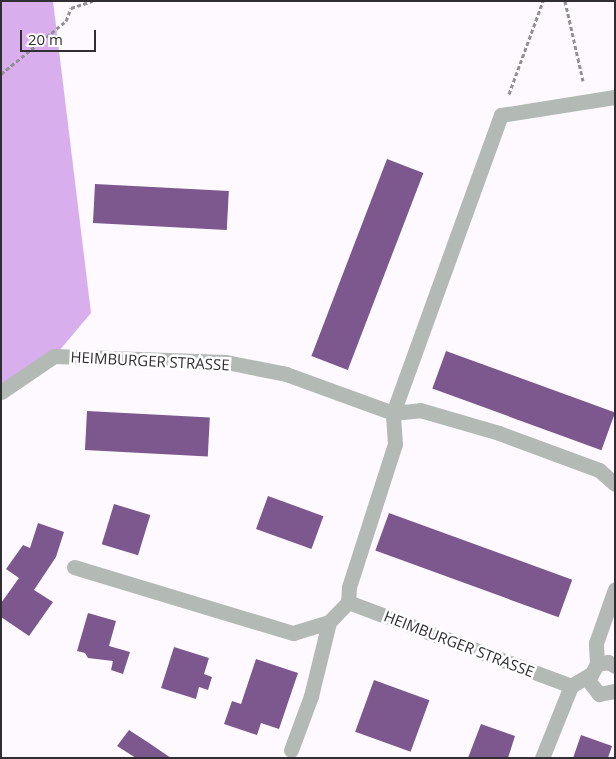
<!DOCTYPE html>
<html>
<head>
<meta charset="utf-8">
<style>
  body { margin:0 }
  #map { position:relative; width:616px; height:759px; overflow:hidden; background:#fdf9ff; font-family:"Open Sans",sans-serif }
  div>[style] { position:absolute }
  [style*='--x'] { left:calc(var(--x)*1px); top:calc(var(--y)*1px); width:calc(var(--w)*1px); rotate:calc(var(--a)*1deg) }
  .forest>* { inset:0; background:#d8afec }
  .building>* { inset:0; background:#7d588f; transform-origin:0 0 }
  .path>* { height:3px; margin-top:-1.5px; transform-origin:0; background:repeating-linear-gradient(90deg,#939095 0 4px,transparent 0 6.5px) }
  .minor>* { height:15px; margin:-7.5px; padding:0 7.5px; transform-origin:7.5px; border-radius:7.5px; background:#b3b9b4 }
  span { translate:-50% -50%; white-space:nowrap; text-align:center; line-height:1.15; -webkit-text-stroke:5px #fff; paint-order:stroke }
  .street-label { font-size:15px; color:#312e33 }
  .frame { position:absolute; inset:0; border:2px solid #312e33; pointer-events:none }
  .scale { position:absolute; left:20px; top:30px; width:76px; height:22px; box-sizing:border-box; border:2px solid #312e33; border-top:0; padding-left:6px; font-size:15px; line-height:18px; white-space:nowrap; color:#312e33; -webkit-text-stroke:4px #fff; paint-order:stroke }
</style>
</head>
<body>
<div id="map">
  <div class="forest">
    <div style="clip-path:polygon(1px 1px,53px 1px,91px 313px,59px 351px,1px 386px)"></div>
  </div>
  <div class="building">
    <div style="left:387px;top:159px;width:39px;height:211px;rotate:21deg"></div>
    <div style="left:95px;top:184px;width:134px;height:39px;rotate:3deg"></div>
    <div style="left:446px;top:351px;width:180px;height:40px;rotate:20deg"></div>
    <div style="left:87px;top:411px;width:123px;height:39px;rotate:3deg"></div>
    <div style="left:268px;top:496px;width:59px;height:35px;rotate:20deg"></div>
    <div style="left:114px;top:504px;width:38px;height:42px;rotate:17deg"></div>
    <div style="left:389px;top:513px;width:195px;height:40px;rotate:20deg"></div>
    <div style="clip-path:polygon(38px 523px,64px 532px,56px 557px,34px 590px,53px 602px,29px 636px,1px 617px,1px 603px,19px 578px,6px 569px,23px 545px,30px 548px)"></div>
    <div style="clip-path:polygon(88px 613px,116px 621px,109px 646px,130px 652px,123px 674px,111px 670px,113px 661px,88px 658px,85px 653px,77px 651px)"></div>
    <div style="clip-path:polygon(174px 647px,209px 658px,204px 674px,212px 677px,208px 690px,199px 687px,196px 699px,161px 688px)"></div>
    <div style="clip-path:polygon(256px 659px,298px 673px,279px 729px,261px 723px,257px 735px,224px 724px,232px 701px,241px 704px)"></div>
    <div style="left:374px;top:680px;width:59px;height:55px;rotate:20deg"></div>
    <div style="clip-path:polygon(481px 724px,515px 736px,508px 758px,468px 758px)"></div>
    <div style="clip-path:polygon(129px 730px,149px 743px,171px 758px,136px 758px,117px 746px)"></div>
    <div style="clip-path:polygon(581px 735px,612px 746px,608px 758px,573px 758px)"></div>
  </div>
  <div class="path">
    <div style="--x:565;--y:1;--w:82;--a:77.3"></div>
    <div style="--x:1;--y:74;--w:84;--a:-39.2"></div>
    <div style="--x:66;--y:21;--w:14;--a:-69"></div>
    <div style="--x:71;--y:8;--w:23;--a:-18"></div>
    <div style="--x:509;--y:94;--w:99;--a:-69.9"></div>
  </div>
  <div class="minor">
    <div style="--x:1;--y:392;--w:64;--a:-34.2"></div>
    <div style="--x:54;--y:356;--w:172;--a:2"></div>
    <div style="--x:226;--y:362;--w:61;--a:11.3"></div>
    <div style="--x:286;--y:374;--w:114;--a:20"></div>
    <div style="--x:393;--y:413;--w:27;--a:-6"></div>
    <div style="--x:420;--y:410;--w:82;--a:16.2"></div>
    <div style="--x:499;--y:433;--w:107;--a:20.3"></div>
    <div style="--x:599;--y:470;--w:21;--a:41"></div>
    <div style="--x:74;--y:567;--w:229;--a:16.8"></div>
    <div style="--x:293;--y:633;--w:38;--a:-17"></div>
    <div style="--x:329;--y:622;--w:28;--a:-46"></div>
    <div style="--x:348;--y:602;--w:15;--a:-86"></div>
    <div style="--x:349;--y:587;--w:150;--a:-72.2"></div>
    <div style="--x:395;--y:444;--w:31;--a:-94"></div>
    <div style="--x:393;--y:413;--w:317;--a:-70.1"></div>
    <div style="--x:501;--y:115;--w:115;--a:-9"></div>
    <div style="--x:348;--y:602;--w:238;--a:20.6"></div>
    <div style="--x:571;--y:686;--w:21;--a:-31"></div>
    <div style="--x:597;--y:664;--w:21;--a:-93"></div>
    <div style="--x:596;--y:643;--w:57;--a:-70.6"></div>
    <div style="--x:615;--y:666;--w:8;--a:-150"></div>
    <div style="--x:608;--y:662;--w:11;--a:170"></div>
    <div style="--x:597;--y:664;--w:18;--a:119"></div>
    <div style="--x:588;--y:680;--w:18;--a:52"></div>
    <div style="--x:599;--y:694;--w:16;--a:-11"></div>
    <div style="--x:291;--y:750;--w:58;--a:-69.7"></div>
    <div style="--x:311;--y:696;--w:76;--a:-76.3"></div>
    <div style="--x:542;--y:758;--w:78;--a:-68.1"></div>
  </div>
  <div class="street-label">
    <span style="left:150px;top:361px;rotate:3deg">HEIMBURGER STRASSE</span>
    <span style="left:459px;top:644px;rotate:21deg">HEIMBURGER STRASSE</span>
  </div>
  <div class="frame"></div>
  <div class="scale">20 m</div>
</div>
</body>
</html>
